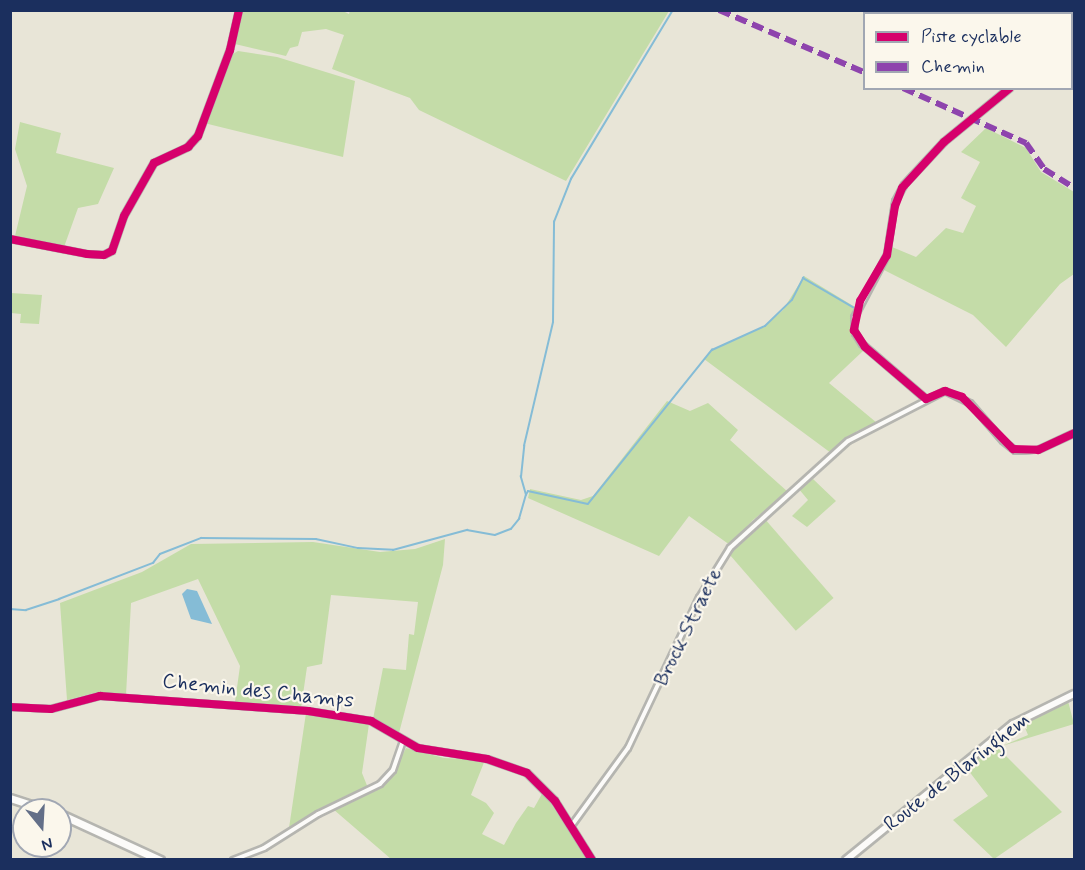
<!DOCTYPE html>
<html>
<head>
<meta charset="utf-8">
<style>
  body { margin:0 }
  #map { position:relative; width:1085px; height:870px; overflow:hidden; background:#e8e5d7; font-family:Mynerve,sans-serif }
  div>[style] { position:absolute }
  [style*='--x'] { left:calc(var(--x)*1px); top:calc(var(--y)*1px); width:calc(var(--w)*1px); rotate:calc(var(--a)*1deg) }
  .green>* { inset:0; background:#c4dca8; transform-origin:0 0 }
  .water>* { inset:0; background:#85bcd6 }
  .stream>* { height:1.5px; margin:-0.75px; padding:0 0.75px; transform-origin:0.75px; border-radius:0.75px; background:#85bcd6 }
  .roads { filter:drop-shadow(2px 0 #b5b5b0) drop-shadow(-2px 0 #b5b5b0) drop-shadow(0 2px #b5b5b0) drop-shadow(0 -2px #b5b5b0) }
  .street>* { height:4px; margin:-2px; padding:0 2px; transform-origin:2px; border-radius:2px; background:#fcfbf9 }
  .secondary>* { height:6px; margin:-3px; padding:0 3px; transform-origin:3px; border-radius:3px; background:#fcfbf9 }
  .primary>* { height:7px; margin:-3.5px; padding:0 3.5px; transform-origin:3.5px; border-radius:3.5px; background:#fcfbf9 }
  .quiet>* { height:6px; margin-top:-3px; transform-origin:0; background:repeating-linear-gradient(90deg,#8e44ad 0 12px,transparent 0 18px) }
  .cycleway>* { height:8px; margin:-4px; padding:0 4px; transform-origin:4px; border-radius:4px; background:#d6006c }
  span { translate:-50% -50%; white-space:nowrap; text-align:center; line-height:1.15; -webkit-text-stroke:4.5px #fbf7ec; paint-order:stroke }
  .street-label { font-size:21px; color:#1b2f5e }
  .frame { position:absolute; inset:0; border:12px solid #1b2f5e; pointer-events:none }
  .legend { position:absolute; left:863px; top:12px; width:210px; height:78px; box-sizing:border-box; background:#fbf7ec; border:2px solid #a1a7b3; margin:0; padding:8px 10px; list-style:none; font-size:18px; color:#1b2f5e }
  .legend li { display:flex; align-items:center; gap:12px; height:30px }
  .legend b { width:30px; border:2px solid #a1a7b3 }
  .north { position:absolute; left:12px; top:798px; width:60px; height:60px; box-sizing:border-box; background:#fbf7ec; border:2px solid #a1a7b3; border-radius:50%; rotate:162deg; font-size:16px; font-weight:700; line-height:24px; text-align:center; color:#1b2f5e }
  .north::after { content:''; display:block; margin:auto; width:21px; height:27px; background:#636f88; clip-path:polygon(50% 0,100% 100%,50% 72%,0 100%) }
</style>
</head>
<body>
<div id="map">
  <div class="green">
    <div style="clip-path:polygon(341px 10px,349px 14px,350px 10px,669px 11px,566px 181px,419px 110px,410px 98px,332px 69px,344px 35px,326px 29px,302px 32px,298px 46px,290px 48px,286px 56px,235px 44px,241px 11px)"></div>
    <div style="clip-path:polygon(238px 51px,277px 57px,355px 81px,343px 157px,204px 123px,233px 54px)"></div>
    <div style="clip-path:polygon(20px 122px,61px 133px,56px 153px,114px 168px,98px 204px,78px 208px,64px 247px,15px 236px,27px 186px,15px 149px)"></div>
    <div style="clip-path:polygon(986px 128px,1026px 148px,1041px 172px,1074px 192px,1074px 274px,1060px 284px,1006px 347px,973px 315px,882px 269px,892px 247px,916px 257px,946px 228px,963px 233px,976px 206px,961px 198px,980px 162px,961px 152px)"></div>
    <div style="clip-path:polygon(804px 276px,855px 307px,850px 328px,863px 351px,829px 383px,877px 423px,857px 431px,831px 453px,704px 359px,712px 350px,765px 326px,783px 310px)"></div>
    <div style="clip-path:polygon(11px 293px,42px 295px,39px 324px,20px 323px,21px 314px,11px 313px)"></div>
    <div style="clip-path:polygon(667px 401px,690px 411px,708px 403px,738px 430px,730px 440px,788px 492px,753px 520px,730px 545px,689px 516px,659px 556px,528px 498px,530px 489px,581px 500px,593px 496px)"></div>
    <div style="clip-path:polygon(813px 479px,836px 501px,807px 527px,792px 516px,808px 500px,798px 488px)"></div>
    <div style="left:764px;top:518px;width:106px;height:50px;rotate:49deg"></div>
    <div style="clip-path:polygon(445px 539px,443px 565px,399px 733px,373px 719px,383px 668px,406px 670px,409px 634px,414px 635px,418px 602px,331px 595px,322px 664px,307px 667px,301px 708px,235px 702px,240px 666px,198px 579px,131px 603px,126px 695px,94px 693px,67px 700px,60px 603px,142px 572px,191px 544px,313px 542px,380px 552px,415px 549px)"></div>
    <div style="clip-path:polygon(1068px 701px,1074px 724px,1002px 746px,1028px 735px,1023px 723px)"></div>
    <div style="clip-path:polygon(306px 713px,369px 724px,362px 773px,368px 788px,289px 828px)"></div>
    <div style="clip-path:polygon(993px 743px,1062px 812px,994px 859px,953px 820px,988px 796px,965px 766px)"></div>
    <div style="clip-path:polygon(406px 748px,444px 758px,485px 760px,471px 795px,486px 803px,494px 813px,482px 834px,504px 845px,516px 823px,528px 806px,534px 808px,543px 792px,588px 859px,391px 859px,333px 809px,389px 781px)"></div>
  </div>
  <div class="water">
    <div style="clip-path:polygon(187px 589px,197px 591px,212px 624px,191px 619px,182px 594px)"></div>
  </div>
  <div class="stream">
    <div style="--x:526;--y:495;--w:4;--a:-63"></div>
    <div style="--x:528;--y:491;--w:61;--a:12.2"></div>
    <div style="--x:588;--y:504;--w:198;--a:-51.2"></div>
    <div style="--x:712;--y:350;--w:58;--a:-24.4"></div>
    <div style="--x:765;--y:326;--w:37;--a:-44"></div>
    <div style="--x:792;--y:300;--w:25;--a:-63"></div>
    <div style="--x:803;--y:278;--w:58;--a:30.1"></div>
    <div style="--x:10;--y:609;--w:16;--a:4"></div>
    <div style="--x:26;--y:610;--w:35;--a:-18"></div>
    <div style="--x:59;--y:599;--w:101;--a:-21"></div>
    <div style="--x:153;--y:563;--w:11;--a:-52"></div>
    <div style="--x:160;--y:554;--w:44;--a:-21.3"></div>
    <div style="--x:201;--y:538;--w:115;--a:0.5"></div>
    <div style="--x:316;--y:539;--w:43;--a:12.1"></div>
    <div style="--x:358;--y:548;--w:35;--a:3"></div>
    <div style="--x:393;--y:550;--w:77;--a:-15.1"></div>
    <div style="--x:467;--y:530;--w:28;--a:10"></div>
    <div style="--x:495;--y:535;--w:17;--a:-21"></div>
    <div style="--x:511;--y:529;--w:13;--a:-51"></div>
    <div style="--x:519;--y:519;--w:25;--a:-74"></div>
    <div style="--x:526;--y:495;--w:19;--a:-106"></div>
    <div style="--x:521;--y:477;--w:31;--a:-84"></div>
    <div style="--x:524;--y:446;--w:127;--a:-76.8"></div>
    <div style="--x:553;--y:322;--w:100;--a:-89.4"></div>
    <div style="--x:554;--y:222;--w:46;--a:-68.4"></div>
    <div style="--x:571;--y:179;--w:197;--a:-58.9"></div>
  </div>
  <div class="roads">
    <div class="street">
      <div style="--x:1053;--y:14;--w:4;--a:-63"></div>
      <div style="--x:10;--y:239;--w:78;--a:11"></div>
      <div style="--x:87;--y:254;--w:17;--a:3"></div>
      <div style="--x:104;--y:255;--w:9;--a:-27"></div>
      <div style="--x:112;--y:251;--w:37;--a:-71"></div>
      <div style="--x:124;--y:216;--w:61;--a:-60.5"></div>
      <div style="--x:154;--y:163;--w:38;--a:-25"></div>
      <div style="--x:188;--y:147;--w:15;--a:-48"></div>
      <div style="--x:198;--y:136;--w:92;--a:-69.6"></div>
      <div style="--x:230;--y:50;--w:41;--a:-77.3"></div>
      <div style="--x:926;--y:399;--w:84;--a:-139.3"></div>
      <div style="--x:862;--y:344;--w:13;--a:-122"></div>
      <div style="--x:855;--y:333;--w:15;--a:-94"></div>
      <div style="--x:854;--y:318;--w:71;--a:-62.4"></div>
      <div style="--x:887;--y:255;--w:54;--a:-81.4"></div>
      <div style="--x:895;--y:202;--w:19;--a:-62"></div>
      <div style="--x:904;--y:185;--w:59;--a:-47.1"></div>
      <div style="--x:944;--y:142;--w:85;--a:-39.3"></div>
      <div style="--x:10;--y:707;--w:41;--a:2.8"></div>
      <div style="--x:51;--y:709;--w:51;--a:-14.9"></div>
      <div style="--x:100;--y:696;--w:209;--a:4.1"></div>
      <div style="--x:308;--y:711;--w:64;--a:9"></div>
      <div style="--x:371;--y:721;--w:54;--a:29.9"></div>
      <div style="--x:418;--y:748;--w:70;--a:9.1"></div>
      <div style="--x:487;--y:759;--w:42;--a:19.3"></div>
      <div style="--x:527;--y:773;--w:40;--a:45"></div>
      <div style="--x:555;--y:801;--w:70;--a:57.9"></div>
      <div style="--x:572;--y:825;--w:95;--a:-54"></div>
      <div style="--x:628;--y:748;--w:166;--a:-64.7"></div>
      <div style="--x:699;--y:598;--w:59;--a:-58.2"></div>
      <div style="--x:730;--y:548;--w:159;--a:-42.2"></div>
      <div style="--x:848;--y:441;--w:109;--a:-27.3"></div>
      <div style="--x:945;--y:391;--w:28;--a:26"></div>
      <div style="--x:970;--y:403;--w:50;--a:49"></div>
      <div style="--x:1003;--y:441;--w:16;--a:38"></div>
      <div style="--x:1016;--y:451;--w:22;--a:-3"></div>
      <div style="--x:1038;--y:450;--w:40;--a:-25"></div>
      <div style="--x:233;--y:860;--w:33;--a:-21"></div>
      <div style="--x:264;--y:848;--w:64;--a:-32.2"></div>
      <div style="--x:318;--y:814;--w:69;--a:-25.8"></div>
      <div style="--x:380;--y:784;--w:19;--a:-47"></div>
      <div style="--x:393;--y:770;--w:31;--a:-71"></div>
    </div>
    <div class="secondary">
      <div style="--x:846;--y:860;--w:215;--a:-39.2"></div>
      <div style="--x:1013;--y:724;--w:68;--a:-26.2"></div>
    </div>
    <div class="primary">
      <div style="--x:10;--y:798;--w:40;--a:18"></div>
      <div style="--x:60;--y:814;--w:110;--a:24.7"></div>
    </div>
  </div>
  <div class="quiet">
    <div style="--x:719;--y:10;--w:158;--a:23.2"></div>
    <div style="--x:903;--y:88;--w:135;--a:24.1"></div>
    <div style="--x:1026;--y:143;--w:32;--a:55"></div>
    <div style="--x:1044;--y:169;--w:36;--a:32"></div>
  </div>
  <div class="cycleway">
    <div style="--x:1010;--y:88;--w:85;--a:140.7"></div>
    <div style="--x:944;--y:142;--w:62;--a:132.4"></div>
    <div style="--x:902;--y:188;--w:19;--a:111"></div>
    <div style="--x:895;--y:206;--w:50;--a:99.3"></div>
    <div style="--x:887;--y:255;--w:53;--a:120.4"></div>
    <div style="--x:860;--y:301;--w:30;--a:102"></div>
    <div style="--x:854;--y:330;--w:20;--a:57"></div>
    <div style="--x:865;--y:347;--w:80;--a:40.4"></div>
    <div style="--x:926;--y:399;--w:21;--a:-23"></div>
    <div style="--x:945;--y:391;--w:18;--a:19"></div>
    <div style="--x:962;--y:397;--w:73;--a:45.6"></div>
    <div style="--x:1013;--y:449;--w:25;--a:2"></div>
    <div style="--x:1038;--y:450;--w:40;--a:-25"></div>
    <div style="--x:10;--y:239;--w:78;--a:11"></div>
    <div style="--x:87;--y:254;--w:17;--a:3"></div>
    <div style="--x:104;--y:255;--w:9;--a:-27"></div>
    <div style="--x:112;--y:251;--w:37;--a:-71"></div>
    <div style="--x:124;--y:216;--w:61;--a:-60.5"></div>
    <div style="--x:154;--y:163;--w:38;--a:-25"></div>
    <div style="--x:188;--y:147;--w:15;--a:-48"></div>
    <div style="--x:198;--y:136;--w:92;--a:-69.6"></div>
    <div style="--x:230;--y:50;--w:41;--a:-77.3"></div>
    <div style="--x:10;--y:707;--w:41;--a:2.8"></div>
    <div style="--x:51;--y:709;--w:51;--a:-14.9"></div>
    <div style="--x:100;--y:696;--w:209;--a:4.1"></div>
    <div style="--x:308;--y:711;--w:64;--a:9"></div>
    <div style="--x:371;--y:721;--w:54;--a:29.9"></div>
    <div style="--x:418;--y:748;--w:70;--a:9.1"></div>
    <div style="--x:487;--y:759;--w:42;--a:19.3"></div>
    <div style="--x:527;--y:773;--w:40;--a:45"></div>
    <div style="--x:555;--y:801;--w:70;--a:57.9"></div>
  </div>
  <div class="street-label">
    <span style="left:688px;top:627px;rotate:-64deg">Brock Straete</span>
    <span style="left:258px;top:691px;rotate:6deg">Chemin des Champs</span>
    <span style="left:957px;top:772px;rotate:-38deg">Route de Blaringhem</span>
  </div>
  <div class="frame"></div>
  <ul class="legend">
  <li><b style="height:8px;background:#d6006c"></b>Piste cyclable</li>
  <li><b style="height:8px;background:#8e44ad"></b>Chemin</li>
  </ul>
  <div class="north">N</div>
</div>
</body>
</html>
